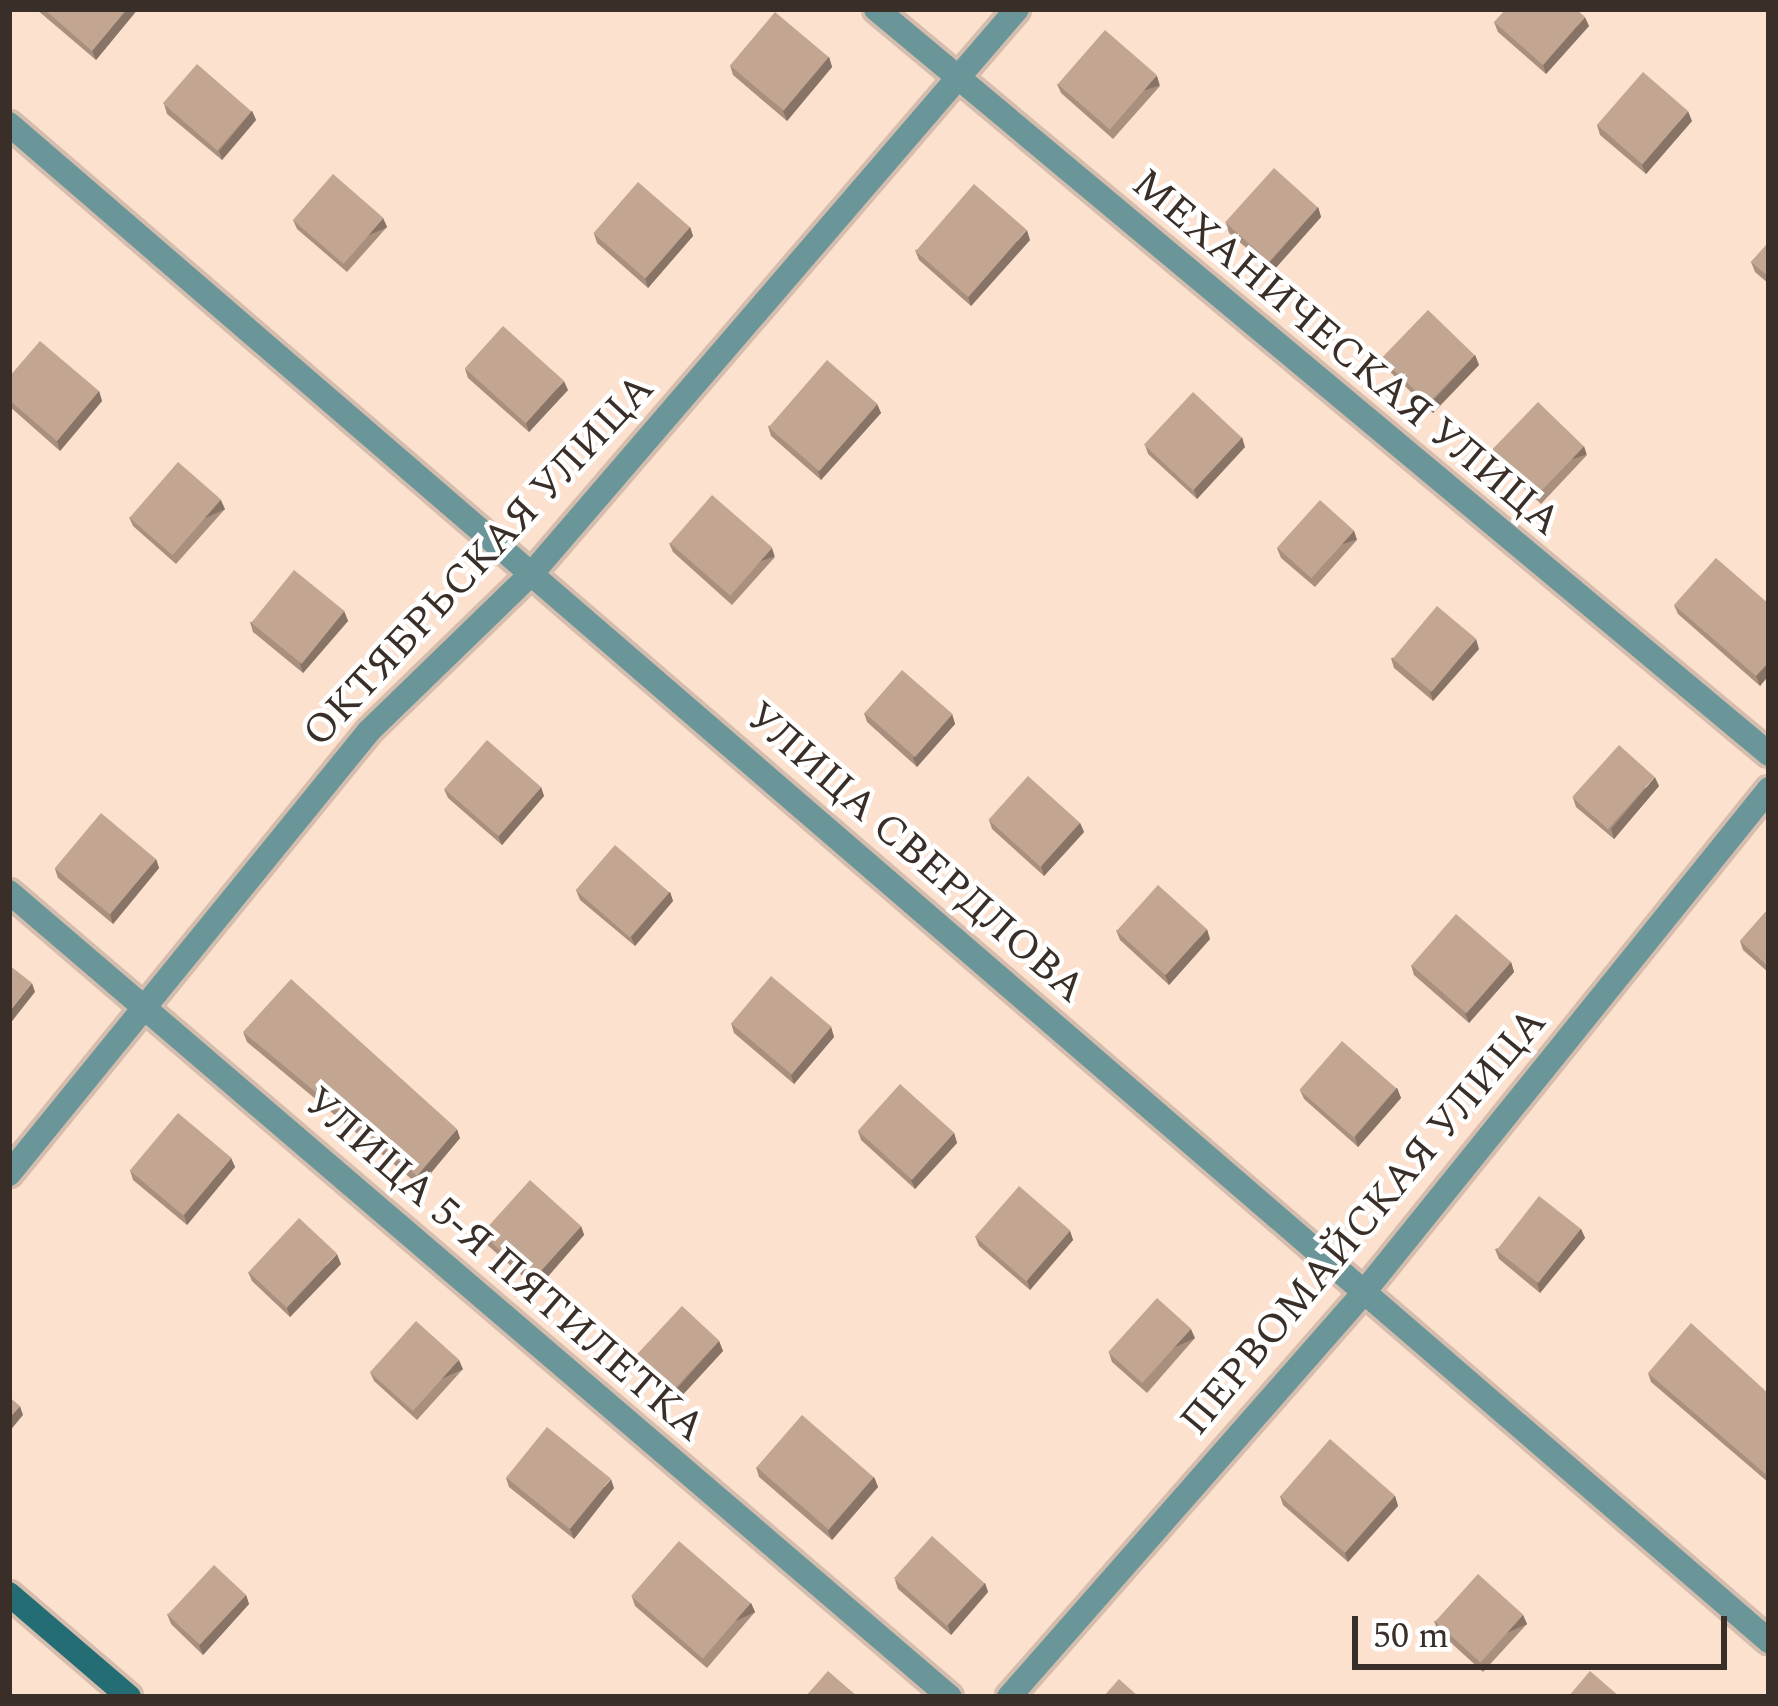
<!DOCTYPE html>
<html>
<head>
<meta charset="utf-8">
<style>
  body { margin:0 }
  #map { position:relative; width:1778px; height:1706px; overflow:hidden; background:#fce1cf; font-family:Spectral,serif }
  div>[style] { position:absolute }
  [style*='--x'] { left:calc(var(--x)*1px); top:calc(var(--y)*1px); width:calc(var(--w)*1px); rotate:calc(var(--a)*1deg) }
  .roads { filter:drop-shadow(3px 0 #d5bdae) drop-shadow(-3px 0 #d5bdae) drop-shadow(0 3px #d5bdae) drop-shadow(0 -3px #d5bdae) }
  .street>* { height:24px; margin:-12px; padding:0 12px; transform-origin:12px; border-radius:12px; background:#6a9599 }
  .secondary>* { height:24px; margin:-12px; padding:0 12px; transform-origin:12px; border-radius:12px; background:#246d74 }
  .wall>* { inset:0; background:#a88f7e }
  .shaded-wall>* { inset:0; background:#887466; transform-origin:0 0 }
  .building>* { inset:0; background:#c3a692; transform-origin:0 0 }
  span { translate:-50% -50%; white-space:nowrap; text-align:center; line-height:1.15; -webkit-text-stroke:9px #fff; paint-order:stroke }
  .street-label { font-size:42px; color:#392f28 }
  .frame { position:absolute; inset:0; border:12px solid #392f28; pointer-events:none }
  .scale { position:absolute; left:1352px; top:1616px; width:375px; height:54px; box-sizing:border-box; border:6px solid #392f28; border-top:0; padding-left:15px; font-size:36px; line-height:42px; white-space:nowrap; color:#392f28; -webkit-text-stroke:9px #fff; paint-order:stroke }
</style>
</head>
<body>
<div id="map">
  <div class="roads">
    <div class="street">
      <div style="--x:876;--y:9;--w:1163;--a:39.84"></div>
      <div style="--x:9;--y:124;--w:2324;--a:40.76"></div>
      <div style="--x:9;--y:892;--w:1238;--a:40.55"></div>
      <div style="--x:9;--y:1174;--w:571;--a:-50.9"></div>
      <div style="--x:369;--y:731;--w:230;--a:-44.1"></div>
      <div style="--x:534;--y:571;--w:741;--a:-49.32"></div>
      <div style="--x:1009;--y:1697;--w:532;--a:-48.73"></div>
      <div style="--x:1360;--y:1297;--w:652;--a:-51.16"></div>
    </div>
    <div class="secondary">
      <div style="--x:9;--y:1594;--w:158;--a:40.6"></div>
    </div>
  </div>
  <div class="wall">
    <div style="clip-path:polygon(36px 9px,138px 9px,96px 60px)"></div>
    <div style="clip-path:polygon(1494px 22px,1589px 26px,1546px 74px,1498px 32px)"></div>
    <div style="clip-path:polygon(829px 57px,832px 67px,787px 121px,733px 75px,730px 65px)"></div>
    <div style="clip-path:polygon(1057px 84px,1160px 86px,1113px 139px,1061px 93px)"></div>
    <div style="clip-path:polygon(164px 104px,252px 111px,256px 120px,222px 160px,167px 114px)"></div>
    <div style="clip-path:polygon(1692px 121px,1646px 174px,1600px 135px,1597px 125px)"></div>
    <div style="clip-path:polygon(1318px 207px,1321px 217px,1273px 271px,1229px 233px,1226px 223px)"></div>
    <div style="clip-path:polygon(383px 218px,387px 227px,347px 272px,297px 229px,293px 220px)"></div>
    <div style="clip-path:polygon(690px 227px,693px 236px,648px 288px,597px 243px,594px 234px)"></div>
    <div style="clip-path:polygon(1030px 240px,971px 306px,919px 260px,915px 250px)"></div>
    <div style="clip-path:polygon(1769px 242px,1769px 284px,1755px 272px,1751px 262px)"></div>
    <div style="clip-path:polygon(1475px 355px,1479px 365px,1433px 413px,1386px 368px,1382px 359px)"></div>
    <div style="clip-path:polygon(465px 369px,568px 390px,529px 432px,468px 378px)"></div>
    <div style="clip-path:polygon(9px 377px,99px 391px,102px 401px,60px 451px,9px 406px)"></div>
    <div style="clip-path:polygon(877px 404px,881px 413px,821px 480px,771px 436px,768px 426px)"></div>
    <div style="clip-path:polygon(1145px 445px,1245px 447px,1197px 499px,1148px 454px)"></div>
    <div style="clip-path:polygon(1492px 451px,1587px 455px,1541px 504px,1495px 461px)"></div>
    <div style="clip-path:polygon(225px 509px,176px 564px,133px 526px,129px 517px)"></div>
    <div style="clip-path:polygon(1354px 531px,1357px 540px,1315px 587px,1281px 558px,1277px 548px)"></div>
    <div style="clip-path:polygon(669px 543px,775px 557px,732px 605px,673px 552px)"></div>
    <div style="clip-path:polygon(1769px 604px,1769px 675px,1760px 686px,1678px 614px,1674px 605px)"></div>
    <div style="clip-path:polygon(344px 611px,348px 621px,303px 673px,253px 632px,250px 622px)"></div>
    <div style="clip-path:polygon(1479px 649px,1433px 701px,1394px 668px,1391px 658px)"></div>
    <div style="clip-path:polygon(864px 713px,952px 714px,955px 724px,917px 767px,867px 722px)"></div>
    <div style="clip-path:polygon(1659px 786px,1614px 839px,1576px 807px,1573px 798px)"></div>
    <div style="clip-path:polygon(541px 787px,544px 796px,502px 845px,448px 798px,444px 789px)"></div>
    <div style="clip-path:polygon(989px 820px,1080px 823px,1084px 832px,1044px 876px,992px 829px)"></div>
    <div style="clip-path:polygon(156px 859px,159px 868px,113px 924px,58px 878px,55px 869px)"></div>
    <div style="clip-path:polygon(576px 890px,670px 892px,673px 901px,635px 946px,580px 900px)"></div>
    <div style="clip-path:polygon(1769px 908px,1769px 973px,1743px 950px,1740px 941px)"></div>
    <div style="clip-path:polygon(1116px 930px,1210px 939px,1169px 985px,1120px 940px)"></div>
    <div style="clip-path:polygon(1511px 962px,1514px 972px,1469px 1023px,1414px 975px,1411px 965px)"></div>
    <div style="clip-path:polygon(731px 1023px,831px 1027px,834px 1037px,794px 1084px,734px 1033px)"></div>
    <div style="clip-path:polygon(243px 1032px,460px 1138px,420px 1186px,247px 1042px)"></div>
    <div style="clip-path:polygon(1397px 1088px,1401px 1098px,1358px 1147px,1304px 1099px,1300px 1090px)"></div>
    <div style="clip-path:polygon(858px 1131px,954px 1133px,957px 1143px,915px 1189px,861px 1140px)"></div>
    <div style="clip-path:polygon(231px 1158px,235px 1167px,187px 1225px,133px 1180px,130px 1170px)"></div>
    <div style="clip-path:polygon(581px 1226px,584px 1235px,537px 1289px,485px 1243px,482px 1234px)"></div>
    <div style="clip-path:polygon(1581px 1229px,1585px 1238px,1540px 1293px,1499px 1259px,1495px 1249px)"></div>
    <div style="clip-path:polygon(1070px 1231px,1073px 1240px,1030px 1290px,979px 1246px,975px 1236px)"></div>
    <div style="clip-path:polygon(341px 1264px,290px 1317px,252px 1281px,248px 1272px)"></div>
    <div style="clip-path:polygon(1195px 1338px,1147px 1393px,1112px 1362px,1109px 1353px)"></div>
    <div style="clip-path:polygon(719px 1341px,723px 1351px,676px 1402px,638px 1368px,635px 1358px)"></div>
    <div style="clip-path:polygon(463px 1369px,417px 1420px,374px 1381px,370px 1372px)"></div>
    <div style="clip-path:polygon(1648px 1373px,1769px 1394px,1769px 1483px,1651px 1382px)"></div>
    <div style="clip-path:polygon(756px 1467px,874px 1477px,878px 1487px,832px 1540px,759px 1477px)"></div>
    <div style="clip-path:polygon(506px 1478px,614px 1488px,574px 1539px,509px 1487px)"></div>
    <div style="clip-path:polygon(1280px 1496px,1395px 1496px,1398px 1506px,1348px 1562px,1283px 1505px)"></div>
    <div style="clip-path:polygon(895px 1580px,985px 1583px,988px 1592px,951px 1635px,898px 1589px)"></div>
    <div style="clip-path:polygon(246px 1595px,249px 1604px,203px 1655px,171px 1624px,167px 1614px)"></div>
    <div style="clip-path:polygon(632px 1597px,751px 1603px,755px 1612px,707px 1668px,635px 1606px)"></div>
    <div style="clip-path:polygon(1523px 1615px,1527px 1624px,1483px 1672px,1438px 1631px,1434px 1621px)"></div>
  </div>
  <div class="shaded-wall">
    <div style="clip-path:polygon(127px 9px,138px 9px,96px 60px,92px 51px)"></div>
    <div style="clip-path:polygon(1585px 17px,1589px 26px,1546px 74px,1543px 65px)"></div>
    <div style="clip-path:polygon(829px 57px,832px 67px,787px 121px,783px 111px)"></div>
    <div style="left:1157px;top:76px;width:10px;height:72px;rotate:73deg"></div>
    <div style="clip-path:polygon(252px 111px,256px 120px,222px 160px,219px 151px)"></div>
    <div style="clip-path:polygon(1688px 111px,1692px 121px,1646px 174px,1642px 165px)"></div>
    <div style="clip-path:polygon(1318px 207px,1321px 217px,1273px 271px,1270px 262px)"></div>
    <div style="left:383px;top:218px;width:10px;height:60px;rotate:66deg"></div>
    <div style="clip-path:polygon(690px 227px,693px 236px,648px 288px,645px 278px)"></div>
    <div style="clip-path:polygon(1027px 230px,1030px 240px,971px 306px,968px 297px)"></div>
    <div style="clip-path:polygon(1475px 355px,1479px 365px,1433px 413px,1430px 404px)"></div>
    <div style="clip-path:polygon(564px 381px,568px 390px,529px 432px,526px 423px)"></div>
    <div style="clip-path:polygon(99px 391px,102px 401px,60px 451px,57px 441px)"></div>
    <div style="clip-path:polygon(877px 404px,881px 413px,821px 480px,818px 471px)"></div>
    <div style="clip-path:polygon(1242px 437px,1245px 447px,1197px 499px,1194px 490px)"></div>
    <div style="left:1584px;top:446px;width:9px;height:67px;rotate:72deg"></div>
    <div style="left:221px;top:500px;width:10px;height:74px;rotate:66deg"></div>
    <div style="left:1354px;top:531px;width:9px;height:63px;rotate:72deg"></div>
    <div style="left:772px;top:548px;width:9px;height:64px;rotate:72deg"></div>
    <div style="clip-path:polygon(344px 611px,348px 621px,303px 673px,300px 664px)"></div>
    <div style="clip-path:polygon(1476px 639px,1479px 649px,1433px 701px,1430px 692px)"></div>
    <div style="clip-path:polygon(1769px 662px,1769px 675px,1760px 686px,1756px 676px)"></div>
    <div style="clip-path:polygon(952px 714px,955px 724px,917px 767px,913px 758px)"></div>
    <div style="clip-path:polygon(1655px 777px,1659px 786px,1614px 839px,1611px 829px)"></div>
    <div style="clip-path:polygon(541px 787px,544px 796px,502px 845px,498px 836px)"></div>
    <div style="clip-path:polygon(1080px 823px,1084px 832px,1044px 876px,1041px 866px)"></div>
    <div style="clip-path:polygon(156px 859px,159px 868px,113px 924px,110px 914px)"></div>
    <div style="clip-path:polygon(670px 892px,673px 901px,635px 946px,631px 937px)"></div>
    <div style="clip-path:polygon(1207px 929px,1210px 939px,1169px 985px,1165px 975px)"></div>
    <div style="clip-path:polygon(1511px 962px,1514px 972px,1469px 1023px,1465px 1013px)"></div>
    <div style="clip-path:polygon(32px 983px,35px 992px,9px 1025px,9px 1012px)"></div>
    <div style="clip-path:polygon(831px 1027px,834px 1037px,794px 1084px,791px 1075px)"></div>
    <div style="clip-path:polygon(1397px 1088px,1401px 1098px,1358px 1147px,1355px 1137px)"></div>
    <div style="clip-path:polygon(457px 1129px,460px 1138px,420px 1186px,417px 1176px)"></div>
    <div style="clip-path:polygon(954px 1133px,957px 1143px,915px 1189px,911px 1180px)"></div>
    <div style="clip-path:polygon(231px 1158px,235px 1167px,187px 1225px,184px 1215px)"></div>
    <div style="clip-path:polygon(581px 1226px,584px 1235px,537px 1289px,533px 1280px)"></div>
    <div style="clip-path:polygon(1581px 1229px,1585px 1238px,1540px 1293px,1537px 1283px)"></div>
    <div style="clip-path:polygon(1070px 1231px,1073px 1240px,1030px 1290px,1027px 1280px)"></div>
    <div style="clip-path:polygon(337px 1254px,341px 1264px,290px 1317px,287px 1308px)"></div>
    <div style="left:1191px;top:1329px;width:10px;height:73px;rotate:66deg"></div>
    <div style="clip-path:polygon(719px 1341px,723px 1351px,676px 1402px,673px 1393px)"></div>
    <div style="left:459px;top:1360px;width:10px;height:69px;rotate:66deg"></div>
    <div style="clip-path:polygon(20px 1406px,23px 1415px,9px 1432px,9px 1418px)"></div>
    <div style="clip-path:polygon(874px 1477px,878px 1487px,832px 1540px,828px 1531px)"></div>
    <div style="clip-path:polygon(611px 1479px,614px 1488px,574px 1539px,570px 1529px)"></div>
    <div style="clip-path:polygon(1395px 1496px,1398px 1506px,1348px 1562px,1345px 1553px)"></div>
    <div style="clip-path:polygon(985px 1583px,988px 1592px,951px 1635px,948px 1625px)"></div>
    <div style="clip-path:polygon(246px 1595px,249px 1604px,203px 1655px,199px 1645px)"></div>
    <div style="left:751px;top:1603px;width:10px;height:72px;rotate:66deg"></div>
    <div style="left:1523px;top:1615px;width:10px;height:65px;rotate:66deg"></div>
  </div>
  <div class="building">
    <div style="clip-path:polygon(44px 9px,127px 9px,92px 51px)"></div>
    <div style="clip-path:polygon(1506px 9px,1576px 9px,1585px 17px,1543px 65px,1494px 22px)"></div>
    <div style="left:775px;top:12px;width:70px;height:70px;rotate:40deg"></div>
    <div style="left:1105px;top:30px;width:69px;height:72px;rotate:41deg"></div>
    <div style="left:197px;top:64px;width:72px;height:52px;rotate:41deg"></div>
    <div style="left:1643px;top:72px;width:60px;height:70px;rotate:41deg"></div>
    <div style="left:1274px;top:168px;width:59px;height:73px;rotate:42deg"></div>
    <div style="left:333px;top:174px;width:67px;height:61px;rotate:41deg"></div>
    <div style="left:638px;top:182px;width:69px;height:68px;rotate:41deg"></div>
    <div style="left:974px;top:184px;width:70px;height:89px;rotate:41deg"></div>
    <div style="clip-path:polygon(1769px 242px,1769px 277px,1751px 262px)"></div>
    <div style="left:1428px;top:310px;width:65px;height:67px;rotate:44deg"></div>
    <div style="left:503px;top:326px;width:82px;height:57px;rotate:42deg"></div>
    <div style="clip-path:polygon(40px 341px,99px 391px,57px 441px,9px 400px,9px 377px)"></div>
    <div style="left:827px;top:360px;width:67px;height:89px;rotate:41deg"></div>
    <div style="left:1193px;top:392px;width:67px;height:72px;rotate:43deg"></div>
    <div style="left:1538px;top:402px;width:64px;height:67px;rotate:44deg"></div>
    <div style="left:178px;top:462px;width:57px;height:74px;rotate:41deg"></div>
    <div style="left:712px;top:495px;width:80px;height:64px;rotate:41deg"></div>
    <div style="left:1320px;top:500px;width:46px;height:64px;rotate:42deg"></div>
    <div style="clip-path:polygon(1716px 558px,1769px 604px,1769px 662px,1756px 676px,1674px 605px)"></div>
    <div style="left:294px;top:570px;width:65px;height:68px;rotate:39deg"></div>
    <div style="left:1437px;top:606px;width:51px;height:69px;rotate:40deg"></div>
    <div style="left:902px;top:670px;width:67px;height:57px;rotate:41deg"></div>
    <div style="left:487px;top:740px;width:72px;height:65px;rotate:41deg"></div>
    <div style="left:1619px;top:745px;width:48px;height:70px;rotate:42deg"></div>
    <div style="left:1028px;top:776px;width:70px;height:59px;rotate:42deg"></div>
    <div style="left:101px;top:813px;width:72px;height:72px;rotate:40deg"></div>
    <div style="left:615px;top:845px;width:72px;height:60px;rotate:41deg"></div>
    <div style="left:1158px;top:885px;width:66px;height:62px;rotate:42deg"></div>
    <div style="clip-path:polygon(1769px 908px,1769px 967px,1740px 941px)"></div>
    <div style="left:1456px;top:914px;width:73px;height:68px;rotate:41deg"></div>
    <div style="clip-path:polygon(9px 965px,32px 983px,9px 1012px)"></div>
    <div style="left:771px;top:976px;width:79px;height:62px;rotate:40deg"></div>
    <div style="clip-path:polygon(291px 979px,457px 1129px,417px 1176px,243px 1032px)"></div>
    <div style="left:1342px;top:1041px;width:72px;height:65px;rotate:41deg"></div>
    <div style="left:900px;top:1084px;width:73px;height:63px;rotate:42deg"></div>
    <div style="left:178px;top:1113px;width:70px;height:75px;rotate:40deg"></div>
    <div style="left:530px;top:1180px;width:69px;height:72px;rotate:42deg"></div>
    <div style="left:1019px;top:1186px;width:68px;height:67px;rotate:41deg"></div>
    <div style="left:1539px;top:1196px;width:53px;height:69px;rotate:38deg"></div>
    <div style="left:299px;top:1218px;width:52px;height:74px;rotate:43deg"></div>
    <div style="left:1157px;top:1298px;width:46px;height:73px;rotate:42deg"></div>
    <div style="left:682px;top:1306px;width:51px;height:70px;rotate:43deg"></div>
    <div style="left:416px;top:1321px;width:58px;height:69px;rotate:42deg"></div>
    <div style="clip-path:polygon(1691px 1323px,1769px 1394px,1769px 1477px,1648px 1373px)"></div>
    <div style="clip-path:polygon(9px 1397px,20px 1406px,9px 1418px)"></div>
    <div style="left:802px;top:1415px;width:95px;height:69px;rotate:41deg"></div>
    <div style="left:547px;top:1427px;width:82px;height:65px;rotate:39deg"></div>
    <div style="left:1330px;top:1439px;width:86px;height:76px;rotate:41deg"></div>
    <div style="left:932px;top:1536px;width:71px;height:57px;rotate:42deg"></div>
    <div style="left:679px;top:1541px;width:95px;height:73px;rotate:41deg"></div>
    <div style="left:214px;top:1565px;width:44px;height:68px;rotate:43deg"></div>
    <div style="left:1478px;top:1574px;width:61px;height:64px;rotate:42deg"></div>
    <div style="clip-path:polygon(828px 1671px,858px 1697px,805px 1697px)"></div>
    <div style="clip-path:polygon(1590px 1671px,1620px 1697px,1568px 1697px)"></div>
    <div style="clip-path:polygon(1119px 1679px,1139px 1697px,1103px 1697px)"></div>
  </div>
  <div class="street-label">
    <span style="left:1346px;top:353px;rotate:40deg">МЕХАНИЧЕСКАЯ УЛИЦА</span>
    <span style="left:479px;top:561px;rotate:-47deg">ОКТЯБРЬСКАЯ УЛИЦА</span>
    <span style="left:915px;top:853px;rotate:41deg">УЛИЦА СВЕРДЛОВА</span>
    <span style="left:1364px;top:1222px;rotate:-50deg">ПЕРВОМАЙСКАЯ УЛИЦА</span>
    <span style="left:504px;top:1265px;rotate:41deg">УЛИЦА 5-Я ПЯТИЛЕТКА</span>
  </div>
  <div class="frame"></div>
  <div class="scale">50 m</div>
</div>
</body>
</html>
